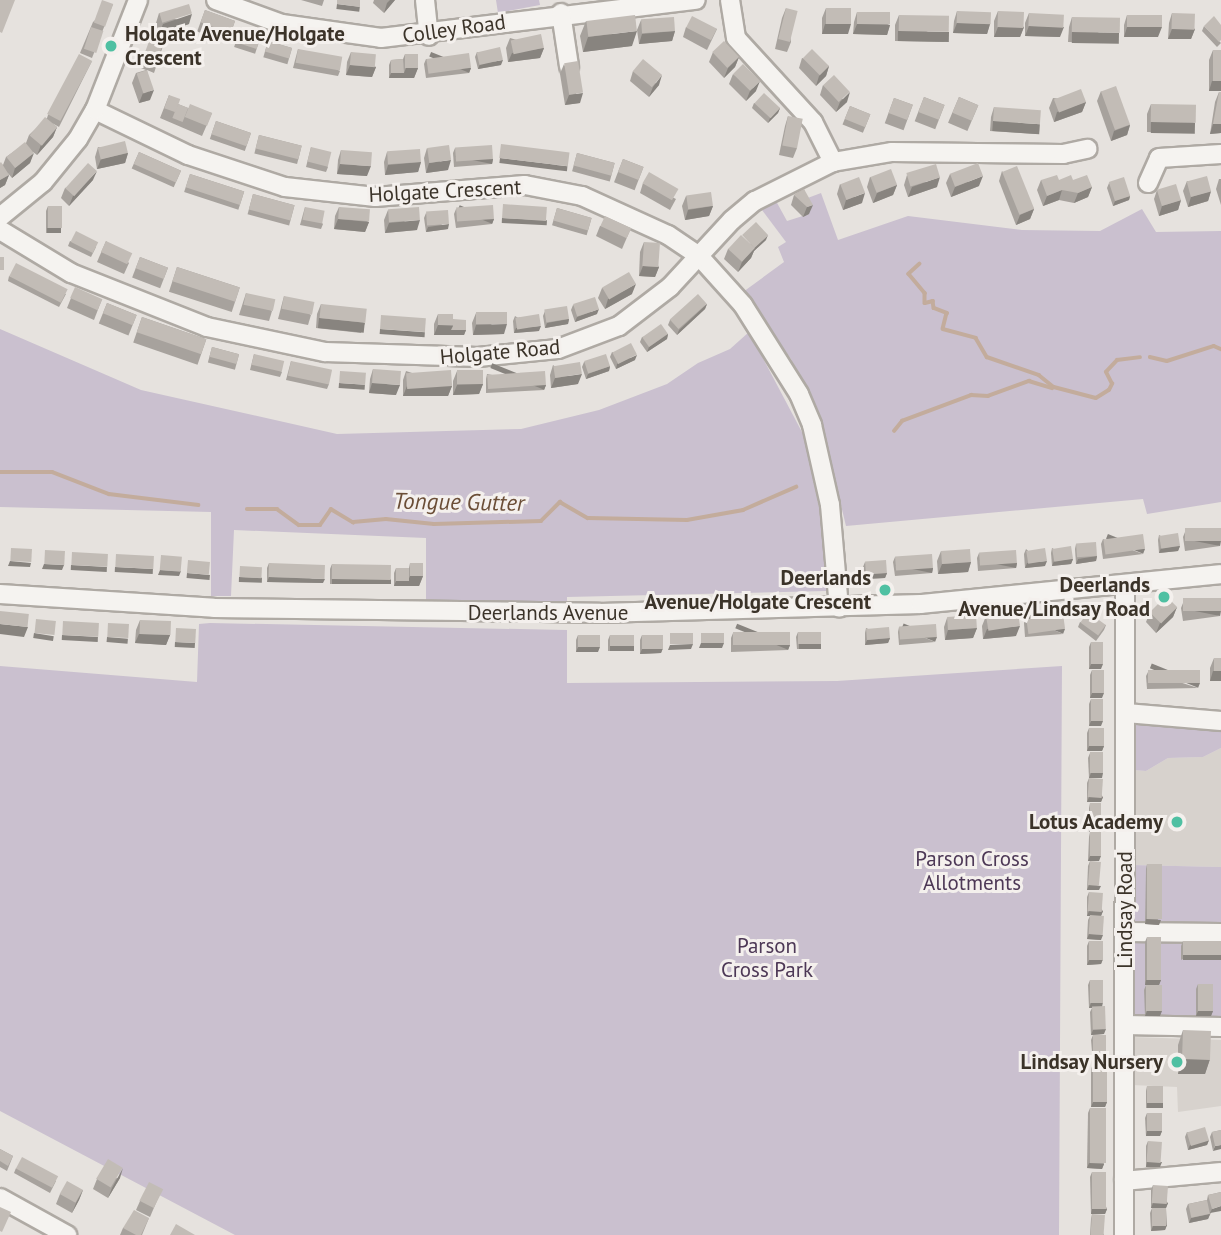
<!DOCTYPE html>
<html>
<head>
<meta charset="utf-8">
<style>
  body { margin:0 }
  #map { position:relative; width:1221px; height:1235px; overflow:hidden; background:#e6e2de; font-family:"PT Sans",sans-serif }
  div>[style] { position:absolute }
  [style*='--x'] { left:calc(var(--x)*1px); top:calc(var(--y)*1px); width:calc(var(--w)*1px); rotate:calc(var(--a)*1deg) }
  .built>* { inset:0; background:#d7d2cd }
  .green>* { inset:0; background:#cac0cf }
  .stream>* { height:3.5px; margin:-1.75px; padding:0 1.75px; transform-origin:1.75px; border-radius:1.75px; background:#c3ac9c }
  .roads { filter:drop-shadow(2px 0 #afaaa4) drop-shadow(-2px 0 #afaaa4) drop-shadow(0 2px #afaaa4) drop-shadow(0 -2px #afaaa4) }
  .minor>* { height:18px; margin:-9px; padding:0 9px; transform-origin:9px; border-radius:9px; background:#f5f3f0 }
  .wall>* { inset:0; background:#a7a29d; transform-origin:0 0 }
  .shaded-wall>* { inset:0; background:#88847f; transform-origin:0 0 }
  .building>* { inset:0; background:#c2bcb6; transform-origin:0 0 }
  .dots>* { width:19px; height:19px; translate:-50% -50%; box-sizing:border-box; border:4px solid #f4f0ed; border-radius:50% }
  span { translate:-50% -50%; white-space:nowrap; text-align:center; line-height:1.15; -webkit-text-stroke:6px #f4f0ed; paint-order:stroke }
  .street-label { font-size:21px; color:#3b3329 }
  .poi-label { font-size:21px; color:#3b3329; font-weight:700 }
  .left { translate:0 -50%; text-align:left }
  .right { translate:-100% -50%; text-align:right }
  .park-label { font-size:21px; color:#4d3856 }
  .water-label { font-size:23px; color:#6b4e37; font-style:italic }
</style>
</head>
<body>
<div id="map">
  <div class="built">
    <div style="clip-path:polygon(1221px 748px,1221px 867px,1132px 865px,1133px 770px,1146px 771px,1168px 758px,1203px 757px)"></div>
    <div style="clip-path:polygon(1132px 1037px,1221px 1040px,1221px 1106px,1178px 1112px,1177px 1087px,1132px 1085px)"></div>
  </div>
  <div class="green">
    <div style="clip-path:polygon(496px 0,539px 0,540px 5px,498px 13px)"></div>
    <div style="clip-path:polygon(821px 193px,838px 240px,908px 216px,1022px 230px,1100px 231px,1142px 209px,1156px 232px,1221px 231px,1221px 502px,1147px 514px,1143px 499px,846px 526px,822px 427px,791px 359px,743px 292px,784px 262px,778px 247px,786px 242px,762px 210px,776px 201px,787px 221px,809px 214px,805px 199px)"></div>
    <div style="clip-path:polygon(0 329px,141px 390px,337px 434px,521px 429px,599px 410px,667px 384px,698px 363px,730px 349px,749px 332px,803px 434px,823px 525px,826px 591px,567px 597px,567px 605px,426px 606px,426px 538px,234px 530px,231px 596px,211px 596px,211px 512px,0 507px)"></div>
    <div style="clip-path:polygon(210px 623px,567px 630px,567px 683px,837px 681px,1062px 666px,1059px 1235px,235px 1235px,0 1111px,0 666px,197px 682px,199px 624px)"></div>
    <div style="clip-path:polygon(1132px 719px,1221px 725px,1221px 748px,1203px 757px,1168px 758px,1146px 771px,1133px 770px)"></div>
    <div style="clip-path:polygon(1132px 865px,1221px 867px,1221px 933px,1126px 924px)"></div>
    <div style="clip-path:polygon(1126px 941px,1221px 946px,1221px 1020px,1211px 1016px,1125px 1016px)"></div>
  </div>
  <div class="stream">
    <div style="--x:920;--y:264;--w:15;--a:138"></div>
    <div style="--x:909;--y:274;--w:25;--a:50"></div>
    <div style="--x:925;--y:293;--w:10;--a:90"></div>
    <div style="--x:925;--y:303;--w:8;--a:-14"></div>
    <div style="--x:933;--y:301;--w:7;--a:82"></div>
    <div style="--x:934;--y:308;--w:14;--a:21"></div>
    <div style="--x:947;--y:313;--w:16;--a:104"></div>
    <div style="--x:943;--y:329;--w:34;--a:15"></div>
    <div style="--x:976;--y:338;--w:22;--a:60"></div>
    <div style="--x:987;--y:357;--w:55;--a:19.1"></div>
    <div style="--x:1039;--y:375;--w:19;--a:39"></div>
    <div style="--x:1054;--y:387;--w:43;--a:14.7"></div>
    <div style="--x:1096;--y:398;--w:15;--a:-32"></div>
    <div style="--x:1109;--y:390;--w:7;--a:-63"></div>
    <div style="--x:1112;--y:384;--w:13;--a:-117"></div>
    <div style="--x:1106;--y:372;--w:16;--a:-47"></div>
    <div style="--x:1117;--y:360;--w:23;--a:-7"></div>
    <div style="--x:1150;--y:357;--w:17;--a:13"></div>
    <div style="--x:1167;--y:361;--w:49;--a:-17.7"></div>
    <div style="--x:1214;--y:346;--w:8;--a:23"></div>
    <div style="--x:894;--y:431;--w:13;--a:-51"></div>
    <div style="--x:902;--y:421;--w:74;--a:-20.6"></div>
    <div style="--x:971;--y:395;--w:17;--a:3"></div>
    <div style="--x:988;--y:396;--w:44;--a:-20.1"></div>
    <div style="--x:1029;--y:381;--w:24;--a:17"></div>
    <div style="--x:0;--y:472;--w:52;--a:0"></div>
    <div style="--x:52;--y:472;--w:61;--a:21.1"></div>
    <div style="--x:109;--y:494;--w:90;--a:7"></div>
    <div style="--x:247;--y:509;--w:30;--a:0"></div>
    <div style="--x:277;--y:509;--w:27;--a:36"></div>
    <div style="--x:299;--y:525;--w:21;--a:0"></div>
    <div style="--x:320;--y:525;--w:19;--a:-55"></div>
    <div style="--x:331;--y:509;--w:26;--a:31"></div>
    <div style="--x:353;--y:522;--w:33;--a:-5"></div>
    <div style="--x:386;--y:519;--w:48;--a:5.9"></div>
    <div style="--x:434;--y:524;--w:107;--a:-1.6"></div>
    <div style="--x:541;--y:521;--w:27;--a:-45"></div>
    <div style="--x:560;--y:502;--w:32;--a:30"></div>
    <div style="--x:588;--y:518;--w:99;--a:1.2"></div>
    <div style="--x:687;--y:520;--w:57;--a:-10.1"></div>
    <div style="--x:743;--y:510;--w:58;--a:-23.5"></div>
  </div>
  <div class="roads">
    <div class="minor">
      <div style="--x:216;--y:0;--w:70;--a:20"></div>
      <div style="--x:282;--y:24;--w:100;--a:8"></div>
      <div style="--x:381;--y:38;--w:317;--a:-6.9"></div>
      <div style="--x:425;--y:0;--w:36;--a:84"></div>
      <div style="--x:730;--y:0;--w:38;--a:81"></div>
      <div style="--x:736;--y:38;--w:114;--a:47.5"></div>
      <div style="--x:813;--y:122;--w:45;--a:63.4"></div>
      <div style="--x:561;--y:13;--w:54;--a:81.4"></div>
      <div style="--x:95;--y:110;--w:103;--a:25.8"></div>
      <div style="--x:188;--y:155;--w:102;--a:18.3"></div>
      <div style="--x:285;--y:187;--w:91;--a:6.3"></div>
      <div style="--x:375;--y:197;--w:150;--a:-4.6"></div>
      <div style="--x:525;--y:185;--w:58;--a:10.9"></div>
      <div style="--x:582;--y:196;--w:94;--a:24.4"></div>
      <div style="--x:668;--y:235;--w:36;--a:34"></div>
      <div style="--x:698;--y:255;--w:67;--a:48"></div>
      <div style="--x:743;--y:305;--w:105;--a:57.8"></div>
      <div style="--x:799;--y:394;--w:34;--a:67"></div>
      <div style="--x:812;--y:425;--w:82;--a:77.3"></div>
      <div style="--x:830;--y:505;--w:103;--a:85"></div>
      <div style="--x:1148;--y:183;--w:27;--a:-66"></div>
      <div style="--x:1159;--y:158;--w:62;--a:-3.7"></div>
      <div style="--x:0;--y:217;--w:55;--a:-39.1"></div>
      <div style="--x:43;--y:182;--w:55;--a:-50.9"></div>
      <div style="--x:78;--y:139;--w:34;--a:-60"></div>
      <div style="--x:95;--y:110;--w:118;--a:-68.6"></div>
      <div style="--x:0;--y:230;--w:83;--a:31.2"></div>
      <div style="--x:71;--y:273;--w:146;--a:21.7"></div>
      <div style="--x:207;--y:327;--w:121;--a:12"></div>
      <div style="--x:325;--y:352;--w:153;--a:1.9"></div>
      <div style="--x:478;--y:357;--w:80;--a:-5.7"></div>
      <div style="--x:558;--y:349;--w:65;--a:-20.7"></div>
      <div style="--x:619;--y:326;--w:64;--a:-37.4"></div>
      <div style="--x:670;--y:287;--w:91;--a:-47.2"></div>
      <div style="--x:732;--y:220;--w:30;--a:-40"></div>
      <div style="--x:755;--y:201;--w:87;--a:-26.6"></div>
      <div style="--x:833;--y:162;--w:60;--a:-9.6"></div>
      <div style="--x:892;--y:152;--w:171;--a:0.7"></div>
      <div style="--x:1063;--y:154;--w:25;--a:-12"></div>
      <div style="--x:0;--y:594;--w:214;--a:3.7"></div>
      <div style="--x:214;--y:608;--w:386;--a:0.7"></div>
      <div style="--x:600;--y:613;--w:321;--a:-1.6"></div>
      <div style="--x:921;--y:604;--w:301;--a:-5.7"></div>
      <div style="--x:1126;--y:713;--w:95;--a:4.8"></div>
      <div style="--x:1126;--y:932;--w:95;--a:0.6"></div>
      <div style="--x:1125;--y:1025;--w:96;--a:1.2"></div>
      <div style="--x:1124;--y:1181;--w:97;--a:-5.3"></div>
      <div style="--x:0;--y:1198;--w:77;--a:28.9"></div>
      <div style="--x:1124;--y:1235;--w:649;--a:-89.91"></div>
    </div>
  </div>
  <div class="wall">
    <div style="clip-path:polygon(301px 0,324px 0,322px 6px)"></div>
    <div style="clip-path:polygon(374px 0,395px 0,384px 13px,373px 3px)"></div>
    <div style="clip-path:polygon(113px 4px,92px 58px,80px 53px,93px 22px)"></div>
    <div style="clip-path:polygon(786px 8px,791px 42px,787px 52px,775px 49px,782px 18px)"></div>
    <div style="clip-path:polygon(826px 8px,848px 34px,822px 34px,822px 18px)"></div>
    <div style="left:205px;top:10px;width:32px;height:23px;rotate:20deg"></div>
    <div style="clip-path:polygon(957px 11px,990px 24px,987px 34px,953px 33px,954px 21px)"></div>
    <div style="clip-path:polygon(998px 11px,1024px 27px,1020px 37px,994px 37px,994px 21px)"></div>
    <div style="clip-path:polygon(857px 12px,890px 25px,887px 35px,853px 34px,854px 22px)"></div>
    <div style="clip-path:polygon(159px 13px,189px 24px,168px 31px,154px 73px,147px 70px,150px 100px,139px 103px,132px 83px,136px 73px,146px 70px,141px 68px,155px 26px,157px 27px,156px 23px)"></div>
    <div style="clip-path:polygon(1029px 13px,1060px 37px,1025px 36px,1025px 23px)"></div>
    <div style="clip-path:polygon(1172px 13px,1195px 29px,1191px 39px,1168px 39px,1169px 23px)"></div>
    <div style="clip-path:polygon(899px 15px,945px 42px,895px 41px,895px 25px)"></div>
    <div style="clip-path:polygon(1127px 15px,1158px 37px,1124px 37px,1124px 25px)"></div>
    <div style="clip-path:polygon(1072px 17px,1116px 43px,1068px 42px,1069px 27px)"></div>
    <div style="clip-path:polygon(641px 20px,675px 31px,672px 41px,639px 44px,637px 30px)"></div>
    <div style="clip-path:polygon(586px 21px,632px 46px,583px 52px,580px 36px)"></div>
    <div style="clip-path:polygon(1204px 26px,1221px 43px,1217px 47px,1202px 31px)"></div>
    <div style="clip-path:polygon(686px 27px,717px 29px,707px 50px,683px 37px)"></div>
    <div style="left:240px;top:29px;width:22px;height:19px;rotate:18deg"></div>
    <div style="clip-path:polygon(510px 38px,544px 48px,540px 58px,508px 62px,506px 48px)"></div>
    <div style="left:268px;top:41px;width:25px;height:17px;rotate:16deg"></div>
    <div style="clip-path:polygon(298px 49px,340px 71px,338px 76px,293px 68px)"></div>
    <div style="clip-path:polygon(1213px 50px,1221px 91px,1209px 91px,1209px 60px)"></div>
    <div style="clip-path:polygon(351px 52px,376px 67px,372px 77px,346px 75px,347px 62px)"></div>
    <div style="clip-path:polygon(477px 52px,501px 65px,478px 69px,475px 57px)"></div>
    <div style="clip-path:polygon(713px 52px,739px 57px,735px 67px,724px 78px,709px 62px)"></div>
    <div style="clip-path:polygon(405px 54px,418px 68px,414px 78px,389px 78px,389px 65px,391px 60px,403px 59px)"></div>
    <div style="clip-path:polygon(802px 58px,829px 66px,826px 76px,816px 86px,799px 68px)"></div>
    <div style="clip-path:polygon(426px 59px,471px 68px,469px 73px,426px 78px,424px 64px)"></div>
    <div style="clip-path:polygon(92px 61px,59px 127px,52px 123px,57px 127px,53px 137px,37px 155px,33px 152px,30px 163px,12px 178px,7px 172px,9px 175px,5px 185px,0 188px,0 163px,3px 165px,6px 157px,26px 143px,29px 135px,47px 118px,48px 115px)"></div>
    <div style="clip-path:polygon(564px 64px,580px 103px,565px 105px,560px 74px)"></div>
    <div style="clip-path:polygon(633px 71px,659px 85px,649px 97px,630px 81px)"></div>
    <div style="clip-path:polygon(733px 74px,756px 91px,746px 101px,729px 84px)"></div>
    <div style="clip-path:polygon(823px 85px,847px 102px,836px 112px,820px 95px)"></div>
    <div style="clip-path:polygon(1101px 91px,1130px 125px,1127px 135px,1111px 141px,1097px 101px)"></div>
    <div style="clip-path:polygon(1219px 92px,1221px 92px,1221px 133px,1210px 134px,1215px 102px)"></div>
    <div style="clip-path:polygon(169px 95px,178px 104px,188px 108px,212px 113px,202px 136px,160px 118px)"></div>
    <div style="left:924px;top:97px;width:22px;height:26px;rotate:21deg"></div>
    <div style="left:959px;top:97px;width:21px;height:28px;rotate:23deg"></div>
    <div style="left:894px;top:98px;width:20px;height:27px;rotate:20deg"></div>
    <div style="clip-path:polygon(1053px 98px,1086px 102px,1082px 112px,1054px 122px,1049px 108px)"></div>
    <div style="clip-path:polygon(754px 103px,780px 108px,778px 113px,768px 123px,752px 108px)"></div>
    <div style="clip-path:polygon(1151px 104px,1195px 123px,1192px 133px,1147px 132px,1147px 114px)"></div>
    <div style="left:850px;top:106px;width:22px;height:20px;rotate:22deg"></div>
    <div style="clip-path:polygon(994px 107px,1036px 134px,990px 131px,991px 117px)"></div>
    <div style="clip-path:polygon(788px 116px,797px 148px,793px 158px,779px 155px,785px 126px)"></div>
    <div style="left:216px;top:121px;width:37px;height:19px;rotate:19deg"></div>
    <div style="left:259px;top:135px;width:44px;height:19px;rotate:14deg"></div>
    <div style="clip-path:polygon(98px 147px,128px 153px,125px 163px,97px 169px,95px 157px)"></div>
    <div style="clip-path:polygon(311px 147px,328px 167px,326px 172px,306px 167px)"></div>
    <div style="clip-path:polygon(427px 148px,448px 170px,426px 173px,424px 158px)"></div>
    <div style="clip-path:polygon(455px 148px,493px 159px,492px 164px,454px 167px,453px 153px)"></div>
    <div style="clip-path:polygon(341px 150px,367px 176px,337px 174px,338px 160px)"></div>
    <div style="left:139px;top:152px;width:46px;height:18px;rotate:24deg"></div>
    <div style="clip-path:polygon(387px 152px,421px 162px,418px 172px,385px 175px,384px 162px)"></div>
    <div style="left:577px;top:153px;width:39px;height:19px;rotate:15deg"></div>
    <div style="left:623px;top:159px;width:22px;height:25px;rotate:21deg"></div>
    <div style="clip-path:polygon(1002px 171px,1034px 209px,1030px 219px,1016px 225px,999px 181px)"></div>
    <div style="left:190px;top:174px;width:57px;height:19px;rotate:18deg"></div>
    <div style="clip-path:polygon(950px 174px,979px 186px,951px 197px,946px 183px)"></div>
    <div style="clip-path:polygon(907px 175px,937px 187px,908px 197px,904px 185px)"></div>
    <div style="clip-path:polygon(870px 177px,897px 185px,893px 195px,873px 203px,867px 187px)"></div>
    <div style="clip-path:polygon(1219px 179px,1221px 179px,1221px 205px,1216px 189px)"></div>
    <div style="clip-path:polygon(93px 180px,69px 206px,61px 198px,65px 188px)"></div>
    <div style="clip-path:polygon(1041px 180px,1073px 180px,1092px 187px,1088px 197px,1074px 203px,1059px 200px,1043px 206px,1037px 190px)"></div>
    <div style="clip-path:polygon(1187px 181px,1211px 191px,1208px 201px,1188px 207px,1183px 191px)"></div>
    <div style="clip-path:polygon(643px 183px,676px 199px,670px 210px,640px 193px)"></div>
    <div style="clip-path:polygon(1109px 183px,1130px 196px,1129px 200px,1113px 206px,1107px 188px)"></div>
    <div style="clip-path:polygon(840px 184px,862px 203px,843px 210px,837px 194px)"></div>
    <div style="clip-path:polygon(804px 189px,809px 214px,803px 217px,791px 205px,794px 195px)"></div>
    <div style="clip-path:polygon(1157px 190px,1181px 200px,1178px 210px,1159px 216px,1154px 199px)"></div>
    <div style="left:253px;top:194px;width:43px;height:21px;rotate:15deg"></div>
    <div style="clip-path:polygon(686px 196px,713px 206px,709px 216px,685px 220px,682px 206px)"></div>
    <div style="clip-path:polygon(48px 206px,60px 233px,46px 233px,46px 211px)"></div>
    <div style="clip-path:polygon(305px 207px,323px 224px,321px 229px,300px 225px)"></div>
    <div style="clip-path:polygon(339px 207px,369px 222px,365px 232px,334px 229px,335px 216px)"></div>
    <div style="left:557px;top:208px;width:36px;height:18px;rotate:16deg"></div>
    <div style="clip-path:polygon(456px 209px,494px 219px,492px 224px,456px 228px,454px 214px)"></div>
    <div style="clip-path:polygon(388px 210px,417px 230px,385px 233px,384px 220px)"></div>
    <div style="clip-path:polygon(426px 213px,448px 229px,426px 232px,424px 218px)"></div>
    <div style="clip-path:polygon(600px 226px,631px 228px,622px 249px,596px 236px)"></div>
    <div style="clip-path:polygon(766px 240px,754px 251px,751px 258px,738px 272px,724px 259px,728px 249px)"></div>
    <div style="clip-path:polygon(70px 241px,96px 247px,91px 257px,68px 246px)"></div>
    <div style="clip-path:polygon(106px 241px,129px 263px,124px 274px,97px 262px)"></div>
    <div style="clip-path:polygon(644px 242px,659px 267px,655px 277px,639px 276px,640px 252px)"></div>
    <div style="left:140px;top:257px;width:30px;height:22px;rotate:21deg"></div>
    <div style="left:177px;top:267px;width:66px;height:26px;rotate:18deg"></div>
    <div style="clip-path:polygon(9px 276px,66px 294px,59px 307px,8px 281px)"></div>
    <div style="clip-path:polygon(602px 288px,632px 294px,605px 309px,598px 298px)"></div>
    <div style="clip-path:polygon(246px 293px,272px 311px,269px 321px,239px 315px)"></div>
    <div style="clip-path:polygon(284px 296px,311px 315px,308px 325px,278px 319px)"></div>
    <div style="clip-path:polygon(71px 298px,102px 299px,94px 320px,67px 308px)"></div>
    <div style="left:107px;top:303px;width:32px;height:22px;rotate:22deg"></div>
    <div style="clip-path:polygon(321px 304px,365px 323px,361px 333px,316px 328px,317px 314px)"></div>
    <div style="clip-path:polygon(707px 304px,705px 309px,677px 335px,668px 325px,670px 320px)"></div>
    <div style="clip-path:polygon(573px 305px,597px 314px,575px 322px,571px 310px)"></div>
    <div style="clip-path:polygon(545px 311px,569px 319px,568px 324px,545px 328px,543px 316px)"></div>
    <div style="clip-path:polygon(476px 313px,504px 334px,473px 335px,472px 323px)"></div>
    <div style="clip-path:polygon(438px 314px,453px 319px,466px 330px,464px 335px,434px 335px,434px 324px)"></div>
    <div style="clip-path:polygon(515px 316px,539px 331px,514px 333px,513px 321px)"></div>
    <div style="left:142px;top:317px;width:68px;height:27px;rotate:19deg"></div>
    <div style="clip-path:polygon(668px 334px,667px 339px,647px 352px,640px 342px,642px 337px)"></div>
    <div style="left:212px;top:347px;width:28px;height:16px;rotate:15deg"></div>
    <div style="clip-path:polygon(612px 352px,635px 360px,616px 369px,610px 357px)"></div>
    <div style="clip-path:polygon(254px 354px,282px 372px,280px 377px,250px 370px)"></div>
    <div style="clip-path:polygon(291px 361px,329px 384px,327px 389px,286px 380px)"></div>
    <div style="clip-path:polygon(584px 362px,610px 366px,609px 371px,586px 379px,582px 367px)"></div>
    <div style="clip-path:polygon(553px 365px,578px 384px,551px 388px,550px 375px)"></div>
    <div style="clip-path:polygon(373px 369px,396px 395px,369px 393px,370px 379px)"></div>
    <div style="clip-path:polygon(406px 371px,452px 386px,448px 396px,403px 396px,403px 380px)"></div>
    <div style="clip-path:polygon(457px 371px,483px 384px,479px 394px,453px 395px,453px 381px)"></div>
    <div style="clip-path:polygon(487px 374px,546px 385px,544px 390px,486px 393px,486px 379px)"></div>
    <div style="clip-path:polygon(1185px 532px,1220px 546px,1185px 551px,1183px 537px)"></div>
    <div style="clip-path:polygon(1159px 535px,1180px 546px,1178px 551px,1159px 553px,1158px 540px)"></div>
    <div style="clip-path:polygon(1103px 539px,1143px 554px,1103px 559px,1101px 544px)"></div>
    <div style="clip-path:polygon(1076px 544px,1097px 556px,1096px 561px,1076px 564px,1075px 549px)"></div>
    <div style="clip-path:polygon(1052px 548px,1073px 559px,1071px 564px,1052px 566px,1051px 553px)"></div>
    <div style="clip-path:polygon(1026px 549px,1045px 566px,1025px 568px,1024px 554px)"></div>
    <div style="clip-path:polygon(941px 551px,971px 562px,968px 572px,938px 574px,937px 561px)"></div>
    <div style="clip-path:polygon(979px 553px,1017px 563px,1016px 568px,978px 571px,977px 558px)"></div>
    <div style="clip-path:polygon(895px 557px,933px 568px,932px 573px,895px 576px,893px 562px)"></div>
    <div style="clip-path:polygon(865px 562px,887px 573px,885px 578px,864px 579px,863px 567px)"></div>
    <div style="clip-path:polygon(269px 563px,323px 583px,267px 582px,267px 568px)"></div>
    <div style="clip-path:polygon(410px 563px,423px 576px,419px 586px,394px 586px,394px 573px,396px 568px,409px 568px)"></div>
    <div style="clip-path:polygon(332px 564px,389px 584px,330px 584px,330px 569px)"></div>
    <div style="clip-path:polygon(1183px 603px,1220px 616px,1183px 621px,1181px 608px)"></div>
    <div style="clip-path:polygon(1177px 607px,1173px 617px,1156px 633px,1146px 622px,1150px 612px)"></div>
    <div style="clip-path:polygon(986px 616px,1016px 636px,983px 639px,982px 626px)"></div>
    <div style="clip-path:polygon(947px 618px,977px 628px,973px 638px,945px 640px,944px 627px)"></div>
    <div style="clip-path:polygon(1026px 618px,1063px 634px,1025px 637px,1024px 623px)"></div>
    <div style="clip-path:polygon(140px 620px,170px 635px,166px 645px,135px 643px,136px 630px)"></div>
    <div style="clip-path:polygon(1080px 622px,1106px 625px,1104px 630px,1096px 641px,1078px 627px)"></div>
    <div style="clip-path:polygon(899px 627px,935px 642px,899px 645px,898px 632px)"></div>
    <div style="clip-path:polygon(866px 628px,890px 638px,888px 643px,865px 645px,865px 633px)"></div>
    <div style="clip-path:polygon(798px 632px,821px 644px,820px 649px,797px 649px,796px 637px)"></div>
    <div style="clip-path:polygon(733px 633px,790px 645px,788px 650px,731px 652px,731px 638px)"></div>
    <div style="clip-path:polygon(578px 635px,598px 652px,576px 652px,576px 640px)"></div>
    <div style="clip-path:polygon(610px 635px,634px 646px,633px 651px,608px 651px,608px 640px)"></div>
    <div style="clip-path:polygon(642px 635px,663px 648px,661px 653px,640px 654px,640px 640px)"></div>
    <div style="clip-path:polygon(1091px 642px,1101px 669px,1089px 669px,1089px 647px)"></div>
    <div style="clip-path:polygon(1214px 658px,1221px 658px,1221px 681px,1210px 681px,1210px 668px)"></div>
    <div style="clip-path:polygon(1092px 670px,1102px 698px,1090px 698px,1090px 675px)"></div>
    <div style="clip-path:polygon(1148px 672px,1198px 688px,1147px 689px,1146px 676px)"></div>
    <div style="clip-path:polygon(1091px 699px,1101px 726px,1089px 726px,1089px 704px)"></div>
    <div style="clip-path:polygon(1089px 728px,1104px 746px,1102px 751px,1087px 751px,1087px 733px)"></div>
    <div style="clip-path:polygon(1090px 753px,1102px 778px,1089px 778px,1088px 758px)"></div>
    <div style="clip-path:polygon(1089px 778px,1103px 797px,1101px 802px,1087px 802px,1087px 783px)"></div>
    <div style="clip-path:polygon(1090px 803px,1101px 827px,1100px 832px,1099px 861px,1088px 861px,1089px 837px,1090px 832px,1089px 832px,1089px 808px)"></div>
    <div style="clip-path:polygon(1090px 861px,1099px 890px,1087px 890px,1088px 866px)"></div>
    <div style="clip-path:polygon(1147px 864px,1159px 925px,1145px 924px,1146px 869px)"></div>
    <div style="clip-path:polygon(1089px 892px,1103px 911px,1101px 916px,1101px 940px,1087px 939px,1088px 920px,1090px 916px,1087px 916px,1087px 897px)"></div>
    <div style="clip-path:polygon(1147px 937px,1161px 980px,1159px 985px,1145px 985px,1145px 942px)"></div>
    <div style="clip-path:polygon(1089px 941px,1103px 959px,1101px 964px,1087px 965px,1087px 946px)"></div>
    <div style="clip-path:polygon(1183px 941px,1221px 941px,1181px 960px,1181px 946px)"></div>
    <div style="clip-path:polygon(1090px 980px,1102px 1006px,1104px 1034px,1091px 1035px,1090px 1012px,1092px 1008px,1089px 1008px,1088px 985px)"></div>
    <div style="clip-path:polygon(1198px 984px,1213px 1011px,1211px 1016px,1196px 1016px,1196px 989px)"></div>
    <div style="clip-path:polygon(1146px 985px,1160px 1016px,1145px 1016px,1144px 990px)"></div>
    <div style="clip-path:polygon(1183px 1030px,1210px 1059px,1205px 1074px,1178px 1074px,1178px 1045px)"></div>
    <div style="clip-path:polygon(1093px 1035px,1105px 1063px,1107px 1102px,1105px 1107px,1091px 1107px,1091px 1069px,1093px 1064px,1091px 1040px)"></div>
    <div style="clip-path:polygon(1147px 1086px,1163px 1103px,1162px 1108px,1146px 1108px,1146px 1091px)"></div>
    <div style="clip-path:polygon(1090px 1108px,1104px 1164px,1102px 1169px,1087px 1168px,1088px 1113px)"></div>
    <div style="clip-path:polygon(1147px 1113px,1162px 1131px,1160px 1136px,1146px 1136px,1145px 1118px)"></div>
    <div style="clip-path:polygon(1221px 1130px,1213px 1151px,1210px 1137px,1212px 1132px)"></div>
    <div style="clip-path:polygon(1187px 1132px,1209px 1140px,1207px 1145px,1188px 1150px,1185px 1137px)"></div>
    <div style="clip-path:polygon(1148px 1141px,1160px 1167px,1146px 1167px,1146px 1146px)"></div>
    <div style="clip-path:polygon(0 1149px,13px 1156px,7px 1171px,0 1167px)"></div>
    <div style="clip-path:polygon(16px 1168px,56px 1181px,50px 1193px,14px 1173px)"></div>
    <div style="clip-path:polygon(1092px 1172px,1107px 1209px,1105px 1214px,1091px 1214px,1090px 1177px)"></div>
    <div style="clip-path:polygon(120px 1178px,108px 1198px,93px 1189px,97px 1179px)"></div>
    <div style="clip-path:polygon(1153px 1185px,1168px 1203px,1166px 1208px,1167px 1225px,1165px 1230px,1151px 1231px,1150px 1213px,1152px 1208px,1151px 1208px,1151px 1190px)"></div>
    <div style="clip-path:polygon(162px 1189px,150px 1217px,136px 1210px,140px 1201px)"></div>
    <div style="clip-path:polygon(83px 1190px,79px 1200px,72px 1213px,56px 1204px,60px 1194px)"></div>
    <div style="clip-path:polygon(1221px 1192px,1208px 1219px,1189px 1223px,1186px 1209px,1188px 1204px,1207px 1200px,1208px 1195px)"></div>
    <div style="clip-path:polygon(1092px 1214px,1104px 1235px,1090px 1235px,1091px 1219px)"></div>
    <div style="clip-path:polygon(149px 1218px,142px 1235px,120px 1235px,123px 1228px)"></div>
  </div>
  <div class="shaded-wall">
    <div style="clip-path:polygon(390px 0,395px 0,384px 13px,387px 3px)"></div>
    <div style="left:337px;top:4px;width:23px;height:5px;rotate:7deg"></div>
    <div style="clip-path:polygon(192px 14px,189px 24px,159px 34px,163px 24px)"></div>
    <div style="clip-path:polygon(957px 23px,990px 24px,987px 34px,953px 33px)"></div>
    <div style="clip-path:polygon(825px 24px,851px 24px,848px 34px,822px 34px)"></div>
    <div style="clip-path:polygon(857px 24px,890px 25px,887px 35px,853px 34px)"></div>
    <div style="clip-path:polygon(1029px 26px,1064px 27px,1060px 37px,1025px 36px)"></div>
    <div style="clip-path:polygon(998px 27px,1024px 27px,1020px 37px,994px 37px)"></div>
    <div style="clip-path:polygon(1127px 27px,1162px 27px,1158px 37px,1124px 37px)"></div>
    <div style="clip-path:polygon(1172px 29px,1195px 29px,1191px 39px,1168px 39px)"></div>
    <div style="clip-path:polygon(637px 31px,632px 46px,583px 52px,588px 37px)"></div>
    <div style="clip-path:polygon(675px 31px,672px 41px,639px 44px,642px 34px)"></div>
    <div style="left:898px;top:31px;width:51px;height:10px;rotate:1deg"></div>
    <div style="left:1072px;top:32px;width:47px;height:11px;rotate:1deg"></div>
    <div style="clip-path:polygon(544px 48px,540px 58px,508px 62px,512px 53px)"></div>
    <div style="clip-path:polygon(739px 57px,735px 67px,724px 78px,728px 68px)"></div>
    <div style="clip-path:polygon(503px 60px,501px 65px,478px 69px,480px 64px)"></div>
    <div style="clip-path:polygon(350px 65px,376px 67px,372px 77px,346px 75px)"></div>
    <div style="clip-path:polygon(829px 66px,826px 76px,816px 86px,819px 76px)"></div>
    <div style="clip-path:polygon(406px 68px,418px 68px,414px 78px,389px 78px,391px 73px,404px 73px)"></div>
    <div style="left:471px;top:68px;width:5px;height:43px;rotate:112deg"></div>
    <div style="clip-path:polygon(662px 75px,659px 85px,649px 97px,653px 87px)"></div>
    <div style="clip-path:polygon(760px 81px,756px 91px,746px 101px,750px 91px)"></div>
    <div style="clip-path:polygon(1212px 81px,1221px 81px,1221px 91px,1209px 91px)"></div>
    <div style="clip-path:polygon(154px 90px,150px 100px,139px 103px,143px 93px)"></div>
    <div style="clip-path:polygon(850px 92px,847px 102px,836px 112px,840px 102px)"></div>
    <div style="clip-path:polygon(583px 93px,580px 103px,565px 105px,569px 95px)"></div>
    <div style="clip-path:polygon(1086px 102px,1082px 112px,1054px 122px,1057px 112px)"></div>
    <div style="clip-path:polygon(780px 108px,778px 113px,768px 123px,770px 118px)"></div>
    <div style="left:993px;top:121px;width:47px;height:10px;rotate:4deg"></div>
    <div style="left:1151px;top:122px;width:44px;height:11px;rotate:1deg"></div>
    <div style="clip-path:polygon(1213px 124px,1221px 124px,1221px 133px,1210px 134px)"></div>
    <div style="clip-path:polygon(1130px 125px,1127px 135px,1111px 141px,1114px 131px)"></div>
    <div style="clip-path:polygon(57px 127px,53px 137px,37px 155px,41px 145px)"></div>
    <div style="clip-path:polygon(34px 153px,30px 163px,12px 178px,15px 168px)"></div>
    <div style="clip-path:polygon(128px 153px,125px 163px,97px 169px,101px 159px)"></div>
    <div style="left:500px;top:158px;width:68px;height:5px;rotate:7deg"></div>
    <div style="left:493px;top:159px;width:5px;height:37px;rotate:101deg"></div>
    <div style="clip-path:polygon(451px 160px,448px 170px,426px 173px,429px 163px)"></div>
    <div style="clip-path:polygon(421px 162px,418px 172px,385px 175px,388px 165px)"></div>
    <div style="clip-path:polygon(340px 164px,371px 166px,367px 176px,337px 174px)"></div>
    <div style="clip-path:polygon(97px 171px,93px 180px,69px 206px,73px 196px)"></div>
    <div style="clip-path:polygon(9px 175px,5px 185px,0 188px,0 180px)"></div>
    <div style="clip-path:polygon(983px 176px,979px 186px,951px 197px,955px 187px)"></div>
    <div style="clip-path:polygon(940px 177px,937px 187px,908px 197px,912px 187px)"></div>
    <div style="clip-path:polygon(897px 185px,893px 195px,873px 203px,877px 193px)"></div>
    <div style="clip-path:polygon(1092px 187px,1088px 197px,1074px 203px,1078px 193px)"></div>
    <div style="clip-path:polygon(1062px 190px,1059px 200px,1043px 206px,1047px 196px)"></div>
    <div style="clip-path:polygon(1211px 191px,1208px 201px,1188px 207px,1191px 197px)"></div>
    <div style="clip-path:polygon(865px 193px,862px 203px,843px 210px,846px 200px)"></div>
    <div style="clip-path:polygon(1130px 196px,1129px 200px,1113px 206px,1115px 201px)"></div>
    <div style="clip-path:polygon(1181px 200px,1178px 210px,1159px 216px,1162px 206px)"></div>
    <div style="clip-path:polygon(813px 205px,809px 214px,803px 217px,807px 207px)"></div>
    <div style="clip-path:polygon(713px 206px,709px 216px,685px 220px,688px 210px)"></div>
    <div style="clip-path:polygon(1034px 209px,1030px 219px,1016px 225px,1020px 215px)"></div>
    <div style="left:502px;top:218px;width:45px;height:5px;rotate:3deg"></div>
    <div style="clip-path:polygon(338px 219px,369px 222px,365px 232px,334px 229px)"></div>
    <div style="left:494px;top:219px;width:5px;height:37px;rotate:112deg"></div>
    <div style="clip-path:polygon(420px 220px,417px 230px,385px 233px,389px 223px)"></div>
    <div style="clip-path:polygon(449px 224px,448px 229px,426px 232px,428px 227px)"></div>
    <div style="left:47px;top:228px;width:14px;height:5px"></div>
    <div style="clip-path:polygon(768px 235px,766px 240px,754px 251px,751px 258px,738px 272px,742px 262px,754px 248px)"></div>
    <div style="clip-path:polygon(643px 266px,659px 267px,655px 277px,639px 276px)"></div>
    <div style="clip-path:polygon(636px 284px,632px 294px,605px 309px,608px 299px)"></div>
    <div style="clip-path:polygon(707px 304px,705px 309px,677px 335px,679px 330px)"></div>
    <div style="clip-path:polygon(599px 309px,597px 314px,575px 322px,577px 317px)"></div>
    <div style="left:319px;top:318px;width:46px;height:10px;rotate:6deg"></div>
    <div style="clip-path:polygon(569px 319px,568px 324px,545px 328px,547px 323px)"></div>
    <div style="clip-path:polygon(507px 324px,504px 334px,473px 335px,476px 325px)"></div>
    <div style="clip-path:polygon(438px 325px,453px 326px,466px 330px,464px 335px,434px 335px)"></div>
    <div style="clip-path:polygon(541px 326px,539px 331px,514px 333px,516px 328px)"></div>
    <div style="left:380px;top:329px;width:45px;height:5px;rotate:4deg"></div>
    <div style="clip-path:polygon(668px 334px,667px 339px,647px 352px,649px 347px)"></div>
    <div style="clip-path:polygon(637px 355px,635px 360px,616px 369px,617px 364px)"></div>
    <div style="clip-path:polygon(610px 366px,609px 371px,586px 379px,588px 374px)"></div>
    <div style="clip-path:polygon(582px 374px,578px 384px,551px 388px,555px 378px)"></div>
    <div style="left:339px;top:383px;width:26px;height:5px;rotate:4deg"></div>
    <div style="clip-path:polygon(372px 383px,400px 385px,396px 395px,369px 393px)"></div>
    <div style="clip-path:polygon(483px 384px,479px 394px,453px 395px,457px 385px)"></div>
    <div style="left:546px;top:385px;width:5px;height:58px;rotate:112deg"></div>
    <div style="clip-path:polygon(407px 386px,452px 386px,448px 396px,403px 396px)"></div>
    <div style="left:1221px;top:541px;width:5px;height:35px;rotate:101deg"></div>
    <div style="clip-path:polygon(1180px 546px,1178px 551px,1159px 553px,1161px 548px)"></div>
    <div style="left:1145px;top:549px;width:5px;height:40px;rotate:112deg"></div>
    <div style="clip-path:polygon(1097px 556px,1096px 561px,1076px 564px,1078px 559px)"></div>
    <div style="clip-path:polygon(1073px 559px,1071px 564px,1052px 566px,1054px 561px)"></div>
    <div style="clip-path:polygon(10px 561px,31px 563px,30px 567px,8px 566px)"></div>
    <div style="clip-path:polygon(1047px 561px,1045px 566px,1025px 568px,1027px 563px)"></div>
    <div style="clip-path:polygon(971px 562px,968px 572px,938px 574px,942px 564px)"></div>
    <div style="left:1017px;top:563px;width:5px;height:37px;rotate:101deg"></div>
    <div style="clip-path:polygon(44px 564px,64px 565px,62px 570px,42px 569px)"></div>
    <div style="left:71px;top:565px;width:36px;height:5px;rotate:3deg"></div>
    <div style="left:115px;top:567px;width:38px;height:5px;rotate:3deg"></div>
    <div style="left:933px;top:568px;width:5px;height:37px;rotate:101deg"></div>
    <div style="clip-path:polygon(160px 570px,181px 571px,179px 576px,158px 575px)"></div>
    <div style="left:187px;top:573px;width:23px;height:5px;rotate:5deg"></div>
    <div style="clip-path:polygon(887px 573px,885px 578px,864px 579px,866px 574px)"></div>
    <div style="clip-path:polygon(410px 576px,423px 576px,419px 586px,394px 586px,396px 581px,408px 581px)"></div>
    <div style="left:239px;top:577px;width:23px;height:5px;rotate:2deg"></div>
    <div style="clip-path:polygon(269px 577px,325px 579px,323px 583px,267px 582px)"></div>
    <div style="left:332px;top:579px;width:59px;height:5px"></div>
    <div style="clip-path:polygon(1177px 607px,1173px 617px,1156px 633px,1160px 623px)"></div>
    <div style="left:1221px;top:611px;width:5px;height:36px;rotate:101deg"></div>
    <div style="clip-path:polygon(0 624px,28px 627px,24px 637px,0 634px)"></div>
    <div style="clip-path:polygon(1020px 626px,1016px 636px,983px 639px,987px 629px)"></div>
    <div style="clip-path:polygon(977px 628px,973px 638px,945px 640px,948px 630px)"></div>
    <div style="left:1065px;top:629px;width:5px;height:38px;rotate:112deg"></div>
    <div style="left:34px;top:633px;width:20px;height:5px;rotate:9deg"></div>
    <div style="clip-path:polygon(139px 634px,170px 635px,166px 645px,135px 643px)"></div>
    <div style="left:62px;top:635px;width:36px;height:5px;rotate:3deg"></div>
    <div style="left:107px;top:637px;width:21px;height:5px;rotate:5deg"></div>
    <div style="left:937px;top:637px;width:5px;height:36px;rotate:112deg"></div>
    <div style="clip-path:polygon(890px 638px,888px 643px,865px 645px,867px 640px)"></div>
    <div style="left:175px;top:642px;width:20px;height:5px;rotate:3deg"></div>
    <div style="clip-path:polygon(701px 643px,724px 643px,722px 648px,699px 648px)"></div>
    <div style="clip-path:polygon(693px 644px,691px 649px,668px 650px,670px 645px)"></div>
    <div style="left:799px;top:644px;width:22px;height:5px"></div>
    <div style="left:790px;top:645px;width:5px;height:57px;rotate:112deg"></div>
    <div style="left:610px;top:646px;width:24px;height:5px"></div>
    <div style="clip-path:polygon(578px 647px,600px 647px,598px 652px,576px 652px)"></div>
    <div style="clip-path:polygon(663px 648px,661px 653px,640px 654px,642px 649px)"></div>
    <div style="clip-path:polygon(1091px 664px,1103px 664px,1101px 669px,1089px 669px)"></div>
    <div style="clip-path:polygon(1213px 671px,1221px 671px,1221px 681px,1210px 681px)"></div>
    <div style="left:1200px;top:683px;width:5px;height:52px;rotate:112deg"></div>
    <div style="clip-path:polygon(1092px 693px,1104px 693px,1102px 698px,1090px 698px)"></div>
    <div style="clip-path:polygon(1091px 721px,1103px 721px,1101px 726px,1089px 726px)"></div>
    <div style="clip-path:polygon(1089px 746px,1104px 746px,1102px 751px,1087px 751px)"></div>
    <div style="clip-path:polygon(1091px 773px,1103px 773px,1102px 778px,1089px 778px)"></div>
    <div style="clip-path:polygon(1089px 797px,1103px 797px,1101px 802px,1087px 802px)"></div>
    <div style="clip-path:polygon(1091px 827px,1101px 827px,1100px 832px,1089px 832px)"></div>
    <div style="clip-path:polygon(1090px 856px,1101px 856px,1099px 861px,1088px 861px)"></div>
    <div style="clip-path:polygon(1089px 885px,1101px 886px,1099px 890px,1087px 890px)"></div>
    <div style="clip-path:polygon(1089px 911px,1103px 911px,1101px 916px,1087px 916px)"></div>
    <div style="clip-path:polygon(1146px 919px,1161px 920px,1159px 925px,1145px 924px)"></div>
    <div style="clip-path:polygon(1089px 934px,1103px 935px,1101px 940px,1087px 939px)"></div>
    <div style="left:1183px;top:955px;width:38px;height:5px"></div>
    <div style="clip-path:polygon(1103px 959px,1101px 964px,1087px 965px,1089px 960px)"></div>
    <div style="clip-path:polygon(1146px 980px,1161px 980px,1159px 985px,1145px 985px)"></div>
    <div style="clip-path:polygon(1103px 1002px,1102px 1007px,1089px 1008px,1091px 1003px)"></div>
    <div style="clip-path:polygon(1147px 1011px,1162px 1011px,1160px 1016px,1145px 1016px)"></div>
    <div style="clip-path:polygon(1198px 1011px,1213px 1011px,1211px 1016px,1196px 1016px)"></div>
    <div style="clip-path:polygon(1106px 1029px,1104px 1034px,1091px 1035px,1093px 1030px)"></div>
    <div style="clip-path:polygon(1107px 1058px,1105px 1063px,1092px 1064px,1094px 1059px)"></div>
    <div style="clip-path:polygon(1183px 1059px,1210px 1059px,1205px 1074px,1178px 1074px)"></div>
    <div style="clip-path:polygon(1093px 1102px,1107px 1102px,1105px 1107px,1091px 1107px)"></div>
    <div style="left:1147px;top:1103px;width:16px;height:5px"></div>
    <div style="clip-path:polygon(1147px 1131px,1162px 1131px,1160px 1136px,1146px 1136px)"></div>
    <div style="clip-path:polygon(1209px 1140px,1207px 1145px,1188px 1150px,1190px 1145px)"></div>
    <div style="clip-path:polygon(1221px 1145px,1221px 1149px,1213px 1151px,1215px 1146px)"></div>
    <div style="clip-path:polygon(1147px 1162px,1162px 1162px,1160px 1167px,1146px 1167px)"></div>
    <div style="clip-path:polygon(1089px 1163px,1104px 1164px,1102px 1169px,1087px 1168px)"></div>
    <div style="clip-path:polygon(123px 1168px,120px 1178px,108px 1198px,112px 1188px)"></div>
    <div style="clip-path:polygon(83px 1190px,79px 1200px,72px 1213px,76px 1203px)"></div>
    <div style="clip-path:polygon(1153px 1203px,1168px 1203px,1166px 1208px,1151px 1208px)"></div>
    <div style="clip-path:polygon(1221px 1206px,1221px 1211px,1210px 1213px,1212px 1209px)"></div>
    <div style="clip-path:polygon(1092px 1209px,1107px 1209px,1105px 1214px,1091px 1214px)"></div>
    <div style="clip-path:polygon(1210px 1214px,1208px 1219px,1189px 1223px,1191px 1218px)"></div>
    <div style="clip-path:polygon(1167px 1225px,1165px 1230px,1151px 1231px,1153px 1226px)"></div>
  </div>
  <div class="building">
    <div style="clip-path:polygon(0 0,15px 0,2px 33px,0 32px)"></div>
    <div style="left:102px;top:0;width:12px;height:24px;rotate:20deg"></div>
    <div style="clip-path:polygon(337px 0,360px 0,360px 7px,337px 4px)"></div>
    <div style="left:189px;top:4px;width:10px;height:31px;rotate:73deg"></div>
    <div style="left:786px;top:8px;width:12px;height:32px;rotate:14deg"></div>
    <div style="left:826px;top:8px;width:25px;height:16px"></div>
    <div style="left:205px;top:10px;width:32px;height:13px;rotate:20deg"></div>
    <div style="left:957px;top:11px;width:34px;height:12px;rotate:2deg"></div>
    <div style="left:998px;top:11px;width:26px;height:16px;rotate:2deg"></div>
    <div style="left:857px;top:12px;width:33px;height:12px"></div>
    <div style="left:1029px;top:13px;width:35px;height:13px;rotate:3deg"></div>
    <div style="left:1172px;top:13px;width:23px;height:16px;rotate:2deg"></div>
    <div style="left:635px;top:15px;width:16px;height:49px;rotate:83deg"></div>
    <div style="left:899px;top:15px;width:50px;height:16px;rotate:1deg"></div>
    <div style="left:1127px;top:15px;width:35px;height:12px"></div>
    <div style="left:692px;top:16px;width:28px;height:13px;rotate:27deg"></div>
    <div style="clip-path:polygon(1214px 16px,1221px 25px,1221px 40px,1219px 42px,1204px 26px)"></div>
    <div style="left:674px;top:17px;width:14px;height:33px;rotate:86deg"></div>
    <div style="left:1072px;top:17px;width:48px;height:15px;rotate:1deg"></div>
    <div style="left:155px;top:26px;width:14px;height:34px;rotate:21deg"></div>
    <div style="left:91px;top:27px;width:13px;height:23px;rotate:18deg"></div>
    <div style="left:240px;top:29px;width:22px;height:14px;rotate:18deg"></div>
    <div style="left:541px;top:34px;width:14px;height:31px;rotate:78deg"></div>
    <div style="left:268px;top:41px;width:25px;height:11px;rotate:16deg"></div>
    <div style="left:724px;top:41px;width:22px;height:16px;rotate:47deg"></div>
    <div style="left:500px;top:47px;width:13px;height:24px;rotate:77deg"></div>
    <div style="left:298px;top:49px;width:45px;height:14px;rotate:10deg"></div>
    <div style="left:812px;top:49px;width:24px;height:13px;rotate:45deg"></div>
    <div style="left:1213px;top:50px;width:8px;height:31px"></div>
    <div style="left:351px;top:52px;width:25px;height:13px;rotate:5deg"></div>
    <div style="left:469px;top:53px;width:15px;height:43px;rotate:82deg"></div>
    <div style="left:79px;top:54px;width:15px;height:68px;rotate:28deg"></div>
    <div style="left:405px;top:54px;width:13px;height:14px"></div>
    <div style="clip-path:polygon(403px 59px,404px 73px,391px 73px,391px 60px)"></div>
    <div style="left:643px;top:59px;width:25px;height:16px;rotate:40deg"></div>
    <div style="left:578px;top:61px;width:32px;height:14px;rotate:81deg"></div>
    <div style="left:743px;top:64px;width:24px;height:14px;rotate:45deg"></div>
    <div style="left:147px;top:70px;width:21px;height:11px;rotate:71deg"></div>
    <div style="left:834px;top:75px;width:23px;height:15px;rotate:47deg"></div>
    <div style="left:1116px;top:86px;width:41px;height:16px;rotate:70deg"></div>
    <div style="left:1081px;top:89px;width:14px;height:29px;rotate:69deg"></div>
    <div style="clip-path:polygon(1219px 92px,1221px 92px,1221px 124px,1213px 124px)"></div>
    <div style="left:764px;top:93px;width:22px;height:14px;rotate:43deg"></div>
    <div style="left:169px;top:95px;width:12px;height:14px;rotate:20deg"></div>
    <div style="left:924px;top:97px;width:22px;height:16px;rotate:21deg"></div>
    <div style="left:959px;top:97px;width:21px;height:17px;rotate:23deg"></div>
    <div style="left:894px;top:98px;width:20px;height:16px;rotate:20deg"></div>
    <div style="left:178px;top:104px;width:11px;height:15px;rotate:22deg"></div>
    <div style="left:190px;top:104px;width:24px;height:14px;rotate:22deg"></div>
    <div style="left:1151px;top:104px;width:45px;height:18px;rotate:1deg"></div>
    <div style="left:850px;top:106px;width:22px;height:14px;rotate:22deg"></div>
    <div style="left:994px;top:107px;width:47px;height:14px;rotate:4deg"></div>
    <div style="left:788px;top:116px;width:15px;height:30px;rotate:11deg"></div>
    <div style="left:45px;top:117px;width:16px;height:24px;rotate:40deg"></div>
    <div style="left:216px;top:121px;width:37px;height:14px;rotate:19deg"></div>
    <div style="left:259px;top:135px;width:44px;height:14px;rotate:14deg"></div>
    <div style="left:125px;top:141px;width:12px;height:28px;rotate:76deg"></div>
    <div style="left:25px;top:142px;width:14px;height:24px;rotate:51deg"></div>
    <div style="left:501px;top:144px;width:69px;height:14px;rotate:7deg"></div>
    <div style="left:449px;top:145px;width:15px;height:22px;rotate:82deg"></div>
    <div style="left:492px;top:145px;width:14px;height:37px;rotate:86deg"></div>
    <div style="left:311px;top:147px;width:21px;height:15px;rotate:14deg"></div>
    <div style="left:420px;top:149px;width:13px;height:33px;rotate:86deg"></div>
    <div style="left:341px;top:150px;width:31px;height:14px;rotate:4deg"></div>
    <div style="left:139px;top:152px;width:46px;height:13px;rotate:24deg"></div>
    <div style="left:577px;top:153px;width:39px;height:13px;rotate:15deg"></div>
    <div style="left:623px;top:159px;width:22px;height:14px;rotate:21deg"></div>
    <div style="clip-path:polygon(1px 162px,9px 175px,0 180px,0 163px)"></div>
    <div style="left:88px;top:163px;width:12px;height:34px;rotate:42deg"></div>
    <div style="left:978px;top:163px;width:14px;height:30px;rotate:69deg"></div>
    <div style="left:936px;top:164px;width:14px;height:31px;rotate:73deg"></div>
    <div style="left:1017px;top:166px;width:46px;height:16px;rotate:68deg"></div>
    <div style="left:891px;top:169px;width:17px;height:22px;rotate:69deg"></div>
    <div style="left:649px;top:172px;width:34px;height:13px;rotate:30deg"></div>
    <div style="left:190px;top:174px;width:57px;height:14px;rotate:18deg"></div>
    <div style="clip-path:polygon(1057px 175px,1059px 180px,1071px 175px,1073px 180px,1087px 175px,1092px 187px,1078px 193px,1062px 190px,1047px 196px,1041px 180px)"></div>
    <div style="left:1207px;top:176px;width:16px;height:21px;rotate:75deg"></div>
    <div style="left:859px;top:177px;width:17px;height:20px;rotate:69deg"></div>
    <div style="left:1124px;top:177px;width:20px;height:16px;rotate:72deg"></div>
    <div style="left:1176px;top:184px;width:17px;height:20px;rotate:73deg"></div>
    <div style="clip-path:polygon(804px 189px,813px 205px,807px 207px,794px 195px)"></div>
    <div style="left:711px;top:192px;width:14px;height:25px;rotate:82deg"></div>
    <div style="left:253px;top:194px;width:43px;height:16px;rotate:15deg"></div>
    <div style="left:503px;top:204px;width:44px;height:14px;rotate:4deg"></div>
    <div style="left:493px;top:205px;width:14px;height:37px;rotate:86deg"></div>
    <div style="left:48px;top:206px;width:14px;height:22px"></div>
    <div style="left:305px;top:207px;width:20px;height:13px;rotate:11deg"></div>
    <div style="left:339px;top:207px;width:31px;height:12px;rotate:4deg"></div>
    <div style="left:419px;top:207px;width:13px;height:31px;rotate:86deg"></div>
    <div style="left:557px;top:208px;width:36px;height:13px;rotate:16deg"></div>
    <div style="left:448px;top:210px;width:14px;height:22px;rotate:86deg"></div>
    <div style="left:605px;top:216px;width:29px;height:11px;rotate:25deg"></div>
    <div style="left:756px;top:222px;width:18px;height:19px;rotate:47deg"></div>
    <div style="left:76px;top:231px;width:25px;height:12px;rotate:27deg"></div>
    <div style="left:741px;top:235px;width:19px;height:19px;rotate:43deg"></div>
    <div style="left:106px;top:241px;width:29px;height:12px;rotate:25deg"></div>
    <div style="left:644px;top:242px;width:16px;height:24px;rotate:4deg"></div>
    <div style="left:0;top:257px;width:4px;height:13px"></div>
    <div style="left:140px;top:257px;width:30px;height:12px;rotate:21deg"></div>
    <div style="left:16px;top:263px;width:58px;height:15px;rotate:27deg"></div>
    <div style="left:177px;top:267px;width:66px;height:15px;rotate:18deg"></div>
    <div style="left:629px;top:272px;width:14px;height:31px;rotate:60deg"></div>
    <div style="left:75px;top:287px;width:30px;height:12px;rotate:24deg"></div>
    <div style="left:246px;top:293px;width:30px;height:12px;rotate:12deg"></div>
    <div style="left:698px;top:294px;width:13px;height:38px;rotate:48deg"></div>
    <div style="left:284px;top:296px;width:31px;height:13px;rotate:11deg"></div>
    <div style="left:595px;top:297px;width:13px;height:23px;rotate:72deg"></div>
    <div style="left:107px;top:303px;width:32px;height:11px;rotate:22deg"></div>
    <div style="left:321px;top:304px;width:46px;height:14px;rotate:6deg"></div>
    <div style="left:567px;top:306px;width:13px;height:23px;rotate:81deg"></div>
    <div style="left:507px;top:312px;width:12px;height:31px;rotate:90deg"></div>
    <div style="left:438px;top:314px;width:15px;height:11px"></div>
    <div style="left:539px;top:314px;width:12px;height:24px;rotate:81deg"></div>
    <div style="left:381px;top:315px;width:45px;height:14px;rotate:4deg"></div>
    <div style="left:142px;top:317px;width:68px;height:16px;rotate:19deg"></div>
    <div style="clip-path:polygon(453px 319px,466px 320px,466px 330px,451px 330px,453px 326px)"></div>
    <div style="left:661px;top:324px;width:12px;height:23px;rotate:55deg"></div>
    <div style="left:631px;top:343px;width:13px;height:21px;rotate:63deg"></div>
    <div style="left:212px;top:347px;width:28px;height:10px;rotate:15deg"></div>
    <div style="left:254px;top:354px;width:31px;height:11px;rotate:13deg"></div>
    <div style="left:606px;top:354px;width:13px;height:23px;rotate:72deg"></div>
    <div style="left:291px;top:361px;width:42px;height:15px;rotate:12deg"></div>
    <div style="left:580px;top:362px;width:12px;height:27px;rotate:81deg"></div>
    <div style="left:373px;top:369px;width:28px;height:14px;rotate:4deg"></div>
    <div style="left:451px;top:370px;width:16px;height:45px;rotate:86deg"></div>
    <div style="left:483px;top:370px;width:14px;height:26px;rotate:90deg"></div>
    <div style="left:340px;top:371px;width:26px;height:12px;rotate:4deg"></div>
    <div style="left:545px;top:371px;width:14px;height:58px;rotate:86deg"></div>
    <div style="left:1221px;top:528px;width:13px;height:36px;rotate:90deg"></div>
    <div style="left:1178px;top:533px;width:13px;height:19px;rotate:81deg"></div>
    <div style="left:1143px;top:534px;width:15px;height:40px;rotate:82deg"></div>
    <div style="left:1096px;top:542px;width:14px;height:20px;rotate:86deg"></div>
    <div style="left:1071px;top:546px;width:13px;height:19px;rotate:81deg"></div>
    <div style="left:11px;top:548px;width:21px;height:13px;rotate:3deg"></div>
    <div style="left:1045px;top:548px;width:13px;height:19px;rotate:81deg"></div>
    <div style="left:970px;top:549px;width:13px;height:29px;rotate:86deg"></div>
    <div style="left:45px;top:550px;width:20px;height:14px;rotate:3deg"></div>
    <div style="left:1016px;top:550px;width:13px;height:37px;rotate:86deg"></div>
    <div style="left:72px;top:552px;width:36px;height:13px;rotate:3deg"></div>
    <div style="left:116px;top:554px;width:38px;height:13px;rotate:3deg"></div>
    <div style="left:932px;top:554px;width:14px;height:37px;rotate:86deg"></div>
    <div style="left:161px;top:555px;width:21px;height:15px;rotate:5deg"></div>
    <div style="left:188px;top:560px;width:22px;height:13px;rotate:5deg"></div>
    <div style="left:886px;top:560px;width:13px;height:21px;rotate:86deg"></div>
    <div style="left:269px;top:563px;width:56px;height:14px;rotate:2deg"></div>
    <div style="left:410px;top:563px;width:13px;height:13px"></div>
    <div style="left:332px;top:564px;width:59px;height:15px;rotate:1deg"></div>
    <div style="left:240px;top:566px;width:22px;height:11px;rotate:3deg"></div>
    <div style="left:396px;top:568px;width:13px;height:13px"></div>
    <div style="left:1166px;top:596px;width:16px;height:23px;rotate:45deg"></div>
    <div style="left:1221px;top:598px;width:13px;height:38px;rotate:90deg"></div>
    <div style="left:0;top:611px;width:29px;height:13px;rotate:6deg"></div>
    <div style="left:1088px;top:612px;width:22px;height:13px;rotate:36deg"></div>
    <div style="left:1018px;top:613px;width:13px;height:32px;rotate:81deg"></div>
    <div style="left:1063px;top:614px;width:15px;height:37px;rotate:82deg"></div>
    <div style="left:976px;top:615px;width:13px;height:29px;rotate:86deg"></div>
    <div style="left:36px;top:619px;width:20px;height:14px;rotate:6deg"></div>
    <div style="left:140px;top:620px;width:31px;height:14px;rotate:2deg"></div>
    <div style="left:63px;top:621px;width:36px;height:14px;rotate:3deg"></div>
    <div style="left:108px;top:623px;width:21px;height:14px;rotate:3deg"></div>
    <div style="left:936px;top:624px;width:13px;height:37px;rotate:86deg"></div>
    <div style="left:889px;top:627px;width:11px;height:23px;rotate:85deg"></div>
    <div style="left:176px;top:628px;width:20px;height:14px;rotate:3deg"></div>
    <div style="left:790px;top:632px;width:13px;height:57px;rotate:90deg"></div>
    <div style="left:798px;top:632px;width:23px;height:12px"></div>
    <div style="left:693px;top:633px;width:11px;height:23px;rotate:90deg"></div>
    <div style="left:701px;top:633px;width:23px;height:10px"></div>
    <div style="left:578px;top:635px;width:22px;height:12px"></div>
    <div style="left:610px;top:635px;width:24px;height:11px"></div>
    <div style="left:642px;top:635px;width:21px;height:14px"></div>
    <div style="left:1091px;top:642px;width:12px;height:22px"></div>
    <div style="left:1214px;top:658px;width:7px;height:13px"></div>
    <div style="left:1092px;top:670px;width:12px;height:23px"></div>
    <div style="left:1200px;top:670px;width:13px;height:52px;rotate:90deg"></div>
    <div style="left:1091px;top:699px;width:12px;height:22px"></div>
    <div style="left:1089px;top:728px;width:15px;height:18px"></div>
    <div style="left:1103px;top:752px;width:21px;height:13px;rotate:90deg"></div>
    <div style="left:1089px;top:778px;width:14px;height:19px;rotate:4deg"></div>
    <div style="left:1090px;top:803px;width:11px;height:24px"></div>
    <div style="left:1090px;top:832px;width:11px;height:24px"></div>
    <div style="left:1090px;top:861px;width:11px;height:24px;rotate:5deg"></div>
    <div style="left:1147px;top:864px;width:15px;height:55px"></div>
    <div style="left:1089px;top:892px;width:14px;height:19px;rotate:4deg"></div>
    <div style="left:1090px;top:915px;width:14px;height:19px;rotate:4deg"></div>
    <div style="left:1147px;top:937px;width:14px;height:43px"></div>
    <div style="left:1089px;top:941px;width:14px;height:19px"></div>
    <div style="left:1183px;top:941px;width:38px;height:14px"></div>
    <div style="left:1090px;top:980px;width:13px;height:23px"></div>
    <div style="left:1198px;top:984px;width:15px;height:27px"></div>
    <div style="left:1146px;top:985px;width:16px;height:26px"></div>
    <div style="left:1105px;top:1006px;width:23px;height:13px;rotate:88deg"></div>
    <div style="left:1183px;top:1030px;width:28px;height:29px;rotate:2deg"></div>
    <div style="left:1093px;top:1035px;width:13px;height:24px"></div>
    <div style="left:1093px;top:1064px;width:14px;height:38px"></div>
    <div style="left:1147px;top:1086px;width:16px;height:17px"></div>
    <div style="left:1090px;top:1108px;width:16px;height:55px"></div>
    <div style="left:1147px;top:1113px;width:15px;height:18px"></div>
    <div style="left:1205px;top:1127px;width:14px;height:19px;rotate:73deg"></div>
    <div style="clip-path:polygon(1221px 1130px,1221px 1145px,1215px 1146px,1212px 1132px)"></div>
    <div style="left:1148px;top:1141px;width:14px;height:21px;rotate:4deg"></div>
    <div style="clip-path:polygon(0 1149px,13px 1156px,8px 1166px,0 1161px)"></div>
    <div style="left:22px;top:1157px;width:41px;height:13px;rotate:28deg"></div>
    <div style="left:108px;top:1159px;width:17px;height:23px;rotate:31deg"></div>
    <div style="left:1092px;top:1172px;width:14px;height:37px"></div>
    <div style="left:67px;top:1181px;width:18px;height:15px;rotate:29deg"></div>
    <div style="left:149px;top:1182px;width:16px;height:21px;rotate:27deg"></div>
    <div style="left:1153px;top:1185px;width:15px;height:18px;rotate:4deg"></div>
    <div style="clip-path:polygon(1221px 1192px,1221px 1206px,1212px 1209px,1208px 1195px)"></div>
    <div style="left:1207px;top:1200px;width:14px;height:19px;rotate:78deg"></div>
    <div style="clip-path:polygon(0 1207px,11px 1212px,2px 1232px,0 1231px)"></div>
    <div style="left:1152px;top:1208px;width:14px;height:18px"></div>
    <div style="clip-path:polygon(134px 1210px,149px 1218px,141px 1235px,136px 1235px,123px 1228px)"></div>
    <div style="left:1092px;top:1214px;width:13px;height:21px;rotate:4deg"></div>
    <div style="clip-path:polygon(176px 1224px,195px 1235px,170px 1235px)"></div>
  </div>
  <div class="dots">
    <div style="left:111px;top:46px;background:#4fc0a2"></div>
    <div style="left:885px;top:590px;background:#4fc0a2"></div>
    <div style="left:1164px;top:597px;background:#4fc0a2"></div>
    <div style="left:1177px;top:822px;background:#4fc0a2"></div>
    <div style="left:1177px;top:1062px;background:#4fc0a2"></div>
  </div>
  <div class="street-label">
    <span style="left:454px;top:29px;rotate:-8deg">Colley Road</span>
    <span style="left:445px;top:191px;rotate:-3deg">Holgate Crescent</span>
    <span style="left:500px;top:352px;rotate:-5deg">Holgate Road</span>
    <span style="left:548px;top:613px">Deerlands Avenue</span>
    <span style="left:1125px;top:910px;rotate:-90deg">Lindsay Road</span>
  </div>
  <div class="poi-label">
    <span class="left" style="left:125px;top:46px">Holgate Avenue/Holgate<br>Crescent</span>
    <span class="right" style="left:871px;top:590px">Deerlands<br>Avenue/Holgate Crescent</span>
    <span class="right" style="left:1150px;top:597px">Deerlands<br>Avenue/Lindsay Road</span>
    <span class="right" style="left:1163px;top:822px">Lotus Academy</span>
    <span class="right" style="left:1163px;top:1062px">Lindsay Nursery</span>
  </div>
  <div class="park-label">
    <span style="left:972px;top:871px">Parson Cross<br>Allotments</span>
    <span style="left:767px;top:958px">Parson<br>Cross Park</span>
  </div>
  <div class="water-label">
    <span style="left:459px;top:502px;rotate:1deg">Tongue Gutter</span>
  </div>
</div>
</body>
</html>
